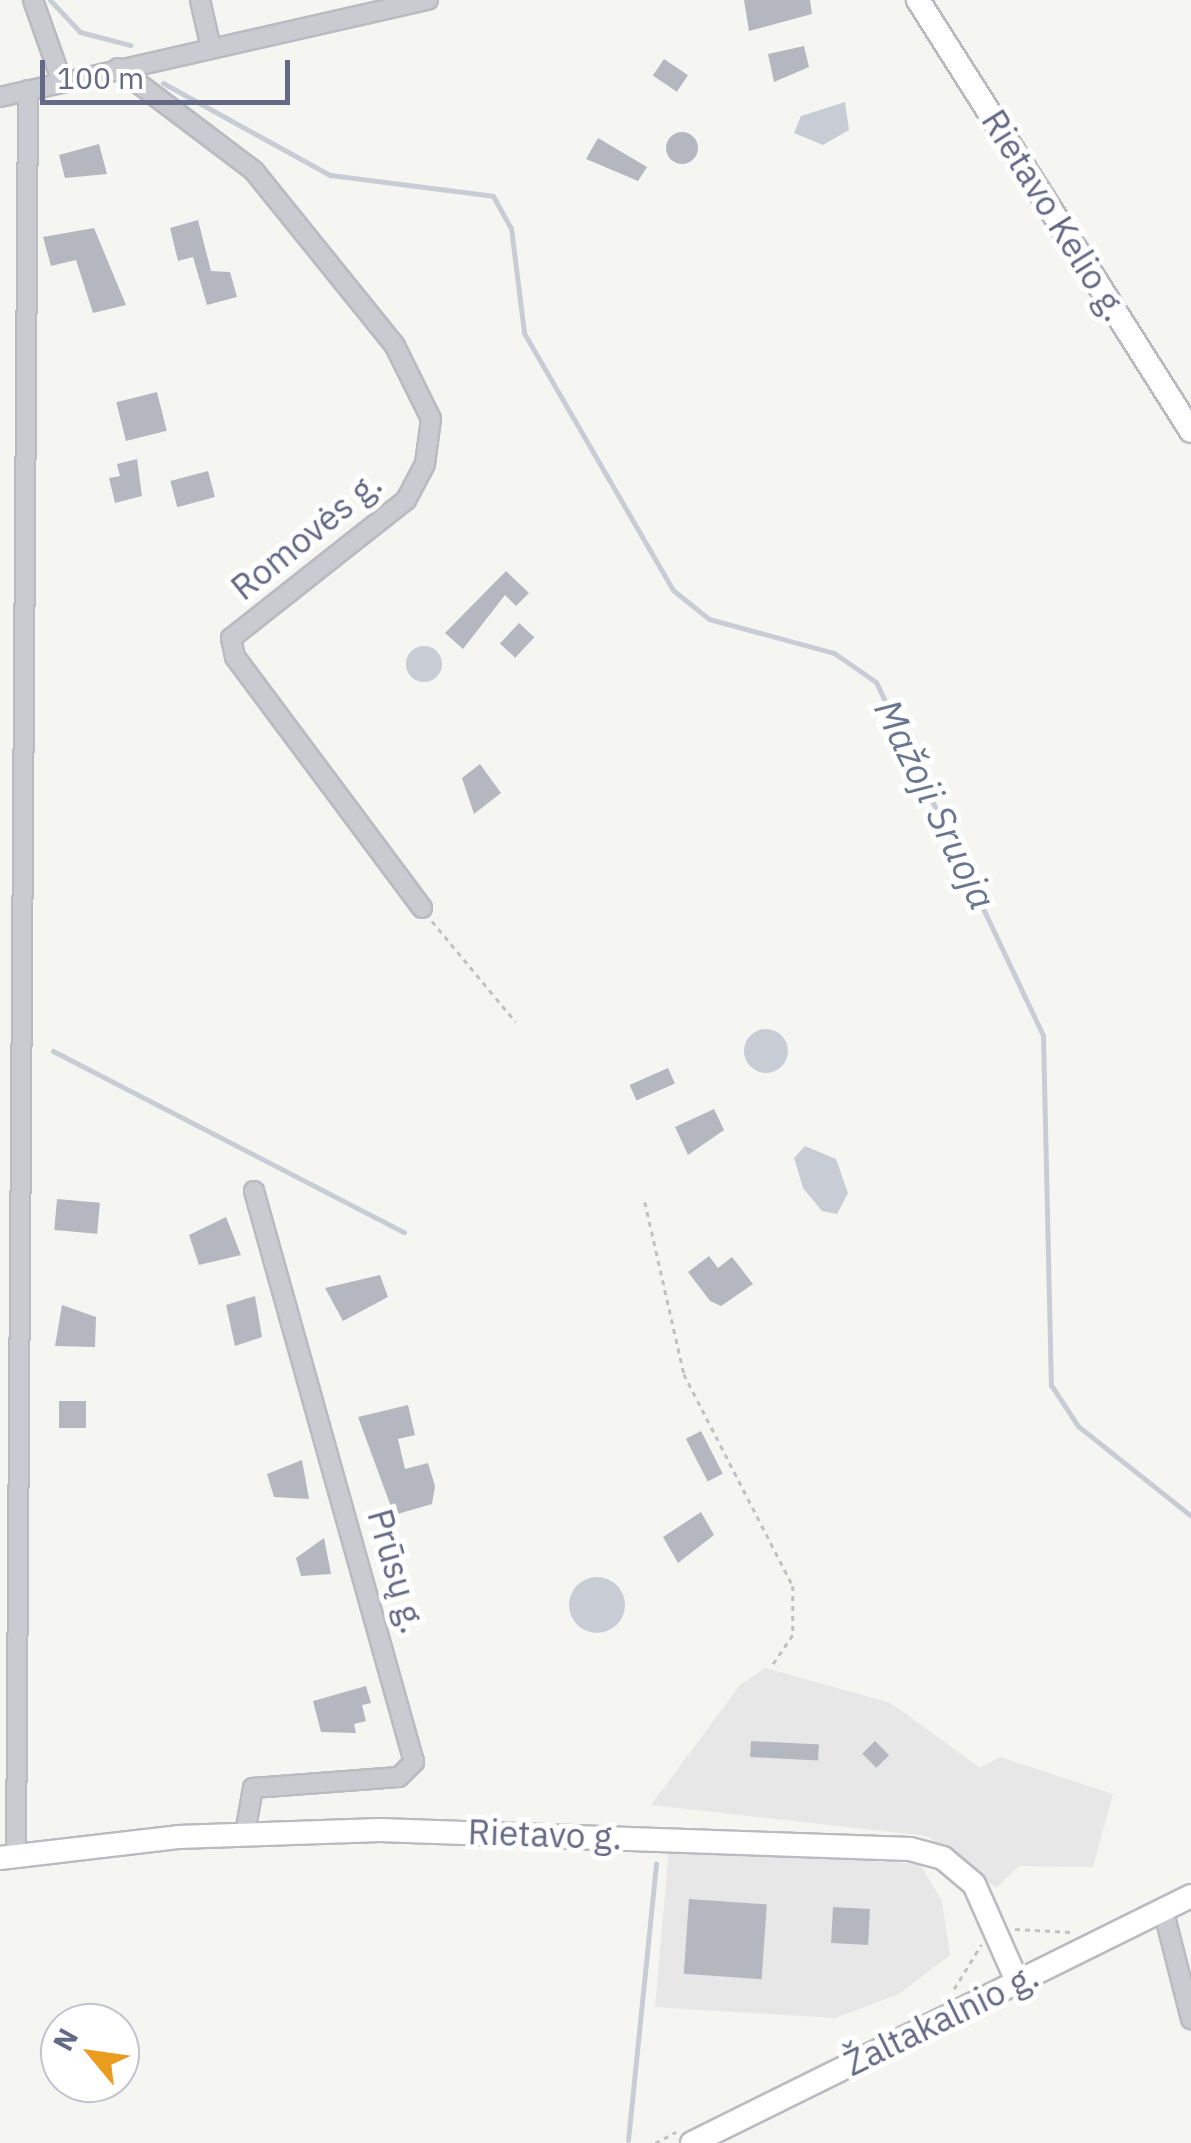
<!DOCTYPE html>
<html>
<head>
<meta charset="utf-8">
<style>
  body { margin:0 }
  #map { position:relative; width:1191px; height:2143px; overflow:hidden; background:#f5f6f2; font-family:"IBM Plex Sans",sans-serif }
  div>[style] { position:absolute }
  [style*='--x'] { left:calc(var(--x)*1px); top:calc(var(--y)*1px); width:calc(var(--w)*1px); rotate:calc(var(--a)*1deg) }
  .built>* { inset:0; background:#e6e7e6 }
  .water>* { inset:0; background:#c8cdd5 }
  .round { border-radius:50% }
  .stream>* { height:5px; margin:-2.5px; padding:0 2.5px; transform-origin:2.5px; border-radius:2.5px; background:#c8cdd5 }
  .building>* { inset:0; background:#b4b7c0; transform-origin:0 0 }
  .path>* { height:2.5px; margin-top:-1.25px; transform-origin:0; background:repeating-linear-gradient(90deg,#c1c1c4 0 5px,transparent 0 10px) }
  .roads { filter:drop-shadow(2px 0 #babbc1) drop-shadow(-2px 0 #babbc1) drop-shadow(0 2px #babbc1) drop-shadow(0 -2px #babbc1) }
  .minor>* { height:18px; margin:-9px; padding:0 9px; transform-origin:9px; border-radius:9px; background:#cacbd0 }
  .major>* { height:22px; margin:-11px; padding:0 11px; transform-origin:11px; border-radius:11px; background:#fff }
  span { translate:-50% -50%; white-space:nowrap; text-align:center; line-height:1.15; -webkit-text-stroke:10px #fff; paint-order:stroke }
  .street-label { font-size:35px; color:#646985 }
  .water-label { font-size:38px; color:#69778f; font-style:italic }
  .north { position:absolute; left:40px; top:2003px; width:100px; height:100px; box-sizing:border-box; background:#fff; border:2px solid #c1c3ce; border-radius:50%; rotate:299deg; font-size:28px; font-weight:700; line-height:40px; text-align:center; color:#646985 }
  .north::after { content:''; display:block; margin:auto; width:35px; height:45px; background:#ea9c1e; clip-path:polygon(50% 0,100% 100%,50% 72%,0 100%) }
  .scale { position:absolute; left:40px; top:60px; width:250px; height:45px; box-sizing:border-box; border:5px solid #646985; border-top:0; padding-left:12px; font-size:30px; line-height:35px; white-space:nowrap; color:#646985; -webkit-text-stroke:8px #fff; paint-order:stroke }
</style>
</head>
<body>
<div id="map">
  <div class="built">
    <div style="clip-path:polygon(765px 1668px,891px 1703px,980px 1768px,1000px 1757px,1113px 1794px,1093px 1867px,1019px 1866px,996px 1888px,927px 1836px,651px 1805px,740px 1685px)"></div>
    <div style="clip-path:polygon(669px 1849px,920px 1864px,942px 1901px,950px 1955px,899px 1994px,835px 2018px,655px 2007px)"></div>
  </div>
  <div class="water">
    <div style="clip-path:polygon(845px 102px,849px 130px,823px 145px,794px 133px,801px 116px)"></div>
    <div class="round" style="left:406px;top:646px;width:36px;height:36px"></div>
    <div class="round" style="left:744px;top:1029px;width:44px;height:44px"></div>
    <div style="clip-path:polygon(805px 1146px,836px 1159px,848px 1193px,837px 1214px,822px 1211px,803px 1188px,794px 1158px)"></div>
    <div class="round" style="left:569px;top:1577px;width:56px;height:56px"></div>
  </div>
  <div class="stream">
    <div style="--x:50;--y:0;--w:44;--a:46.8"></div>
    <div style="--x:80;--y:32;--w:52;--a:14.6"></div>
    <div style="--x:163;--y:83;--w:191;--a:28.9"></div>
    <div style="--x:330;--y:175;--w:164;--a:7.3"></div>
    <div style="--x:493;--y:196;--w:37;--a:61"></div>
    <div style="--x:511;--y:228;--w:106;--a:82.9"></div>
    <div style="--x:524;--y:333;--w:297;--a:59.9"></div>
    <div style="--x:673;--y:590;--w:46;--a:38.9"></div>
    <div style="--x:709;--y:619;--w:130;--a:15.2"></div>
    <div style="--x:834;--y:653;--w:51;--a:34.6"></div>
    <div style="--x:876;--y:682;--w:391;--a:64.7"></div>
    <div style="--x:1043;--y:1036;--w:349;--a:88.7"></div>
    <div style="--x:1051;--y:1385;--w:49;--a:56.6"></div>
    <div style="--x:1078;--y:1426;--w:144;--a:38.5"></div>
    <div style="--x:53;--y:1051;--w:395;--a:27.3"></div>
    <div style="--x:628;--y:2140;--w:278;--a:-84.2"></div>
  </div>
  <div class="building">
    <div style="clip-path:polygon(744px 0,810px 0,812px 14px,749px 31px)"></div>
    <div style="clip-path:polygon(804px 46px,809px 67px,774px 82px,768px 54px)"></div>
    <div style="left:664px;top:59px;width:29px;height:20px;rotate:34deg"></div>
    <div class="round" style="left:666px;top:132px;width:32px;height:32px"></div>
    <div style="clip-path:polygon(598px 138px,647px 167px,638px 181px,586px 159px)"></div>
    <div style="clip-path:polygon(99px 144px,107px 174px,65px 178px,59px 155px)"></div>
    <div style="clip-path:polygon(198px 220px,211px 271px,230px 272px,237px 297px,207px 305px,193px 257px,178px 261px,170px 228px)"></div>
    <div style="clip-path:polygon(94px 228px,126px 305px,93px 313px,76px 260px,51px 266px,43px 237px)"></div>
    <div style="left:157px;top:392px;width:40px;height:42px;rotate:76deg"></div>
    <div style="clip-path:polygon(137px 459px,142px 496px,115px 503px,109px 478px,120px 476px,117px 464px)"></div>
    <div style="left:208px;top:471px;width:27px;height:39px;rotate:75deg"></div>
    <div style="clip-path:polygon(506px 571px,529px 593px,516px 606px,505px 595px,463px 649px,445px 633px)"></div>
    <div style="left:519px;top:623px;width:21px;height:28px;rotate:43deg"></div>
    <div style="clip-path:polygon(480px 764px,501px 793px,474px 814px,462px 778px)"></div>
    <div style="left:668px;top:1068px;width:17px;height:42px;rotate:66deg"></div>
    <div style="clip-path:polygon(714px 1109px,724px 1130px,688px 1155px,675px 1127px)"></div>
    <div style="left:57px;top:1199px;width:43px;height:31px;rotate:5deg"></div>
    <div style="clip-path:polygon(226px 1217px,241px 1255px,199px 1265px,189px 1235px)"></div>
    <div style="clip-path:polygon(709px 1256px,718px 1268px,732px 1257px,753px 1284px,721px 1306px,710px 1301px,688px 1272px)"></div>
    <div style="clip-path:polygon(380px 1275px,388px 1297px,343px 1321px,325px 1288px)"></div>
    <div style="clip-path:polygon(255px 1296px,262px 1337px,235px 1346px,226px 1305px)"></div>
    <div style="clip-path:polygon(62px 1305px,96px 1317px,95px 1347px,55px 1346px)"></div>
    <div style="left:59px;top:1401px;width:27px;height:27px"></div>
    <div style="clip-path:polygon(408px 1405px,415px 1435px,398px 1439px,405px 1469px,428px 1463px,435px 1486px,432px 1504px,394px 1515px,358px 1417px)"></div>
    <div style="left:701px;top:1431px;width:48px;height:17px;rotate:63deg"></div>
    <div style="clip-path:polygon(302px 1460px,309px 1499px,274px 1497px,267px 1474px)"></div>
    <div style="clip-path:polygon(701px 1512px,714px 1535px,678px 1563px,663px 1537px)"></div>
    <div style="clip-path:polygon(324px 1538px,331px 1574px,301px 1576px,296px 1558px)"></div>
    <div style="clip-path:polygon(366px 1686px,371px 1703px,362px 1705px,366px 1721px,354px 1724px,356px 1733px,321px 1732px,313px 1701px)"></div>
    <div style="left:751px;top:1741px;width:68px;height:16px;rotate:3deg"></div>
    <div style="left:875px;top:1741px;width:20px;height:18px;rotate:45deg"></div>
    <div style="left:689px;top:1899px;width:78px;height:75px;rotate:4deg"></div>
    <div style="left:833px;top:1907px;width:37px;height:36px;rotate:3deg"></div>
  </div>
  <div class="path">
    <div style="--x:432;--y:921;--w:131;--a:50.3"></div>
    <div style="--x:645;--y:1202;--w:176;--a:77.2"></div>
    <div style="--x:684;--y:1374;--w:238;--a:62.8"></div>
    <div style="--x:793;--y:1586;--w:49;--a:90"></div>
    <div style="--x:793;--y:1635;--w:40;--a:124"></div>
    <div style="--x:1015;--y:1929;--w:56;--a:3.1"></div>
    <div style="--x:954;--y:1989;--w:52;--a:-58.5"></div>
    <div style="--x:655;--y:2143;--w:24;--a:-28"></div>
  </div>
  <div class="roads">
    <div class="minor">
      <div style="--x:33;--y:0;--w:87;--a:70.5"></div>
      <div style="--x:200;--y:0;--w:49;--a:77.1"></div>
      <div style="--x:118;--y:68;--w:171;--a:37.1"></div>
      <div style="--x:254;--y:171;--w:225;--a:51.1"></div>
      <div style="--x:395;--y:346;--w:81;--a:63.7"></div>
      <div style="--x:431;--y:419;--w:45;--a:97.6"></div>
      <div style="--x:425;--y:464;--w:41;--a:117.8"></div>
      <div style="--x:406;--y:500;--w:223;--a:141.7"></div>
      <div style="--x:231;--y:638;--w:19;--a:78"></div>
      <div style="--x:235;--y:657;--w:313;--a:53.3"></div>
      <div style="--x:0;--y:97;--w:439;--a:-12.8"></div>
      <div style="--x:245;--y:1833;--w:46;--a:-79.9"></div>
      <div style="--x:253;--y:1788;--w:146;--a:-4.3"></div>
      <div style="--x:399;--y:1777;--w:21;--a:-45"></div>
      <div style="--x:414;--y:1762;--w:593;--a:-105.65"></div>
      <div style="--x:16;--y:1856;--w:1766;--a:-89.61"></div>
      <div style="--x:1163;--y:1909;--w:114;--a:75.7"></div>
    </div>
    <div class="major">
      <div style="--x:918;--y:0;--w:510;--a:57.65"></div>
      <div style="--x:0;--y:1858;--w:179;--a:-6.7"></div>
      <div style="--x:178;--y:1837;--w:202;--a:-2"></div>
      <div style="--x:380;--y:1830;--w:530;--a:2.05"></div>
      <div style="--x:910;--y:1849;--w:34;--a:15"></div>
      <div style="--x:943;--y:1858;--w:40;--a:40"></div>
      <div style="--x:974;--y:1884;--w:106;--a:66.1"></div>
      <div style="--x:692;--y:2143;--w:557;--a:-26.33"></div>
    </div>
  </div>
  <div class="street-label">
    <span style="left:1055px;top:215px;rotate:58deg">Rietavo Kelio g.</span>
    <span style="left:306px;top:535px;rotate:-39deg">Romovės g.</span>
    <span style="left:397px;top:1571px;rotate:74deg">Prūsų g.</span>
    <span style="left:545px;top:1834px;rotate:2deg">Rietavo g.</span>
    <span style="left:941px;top:2019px;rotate:-26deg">Žaltakalnio g.</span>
  </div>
  <div class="water-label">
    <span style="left:936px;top:804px;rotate:64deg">Mažoji Sruoja</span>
  </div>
  <div class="north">N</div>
  <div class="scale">100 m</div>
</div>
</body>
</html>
